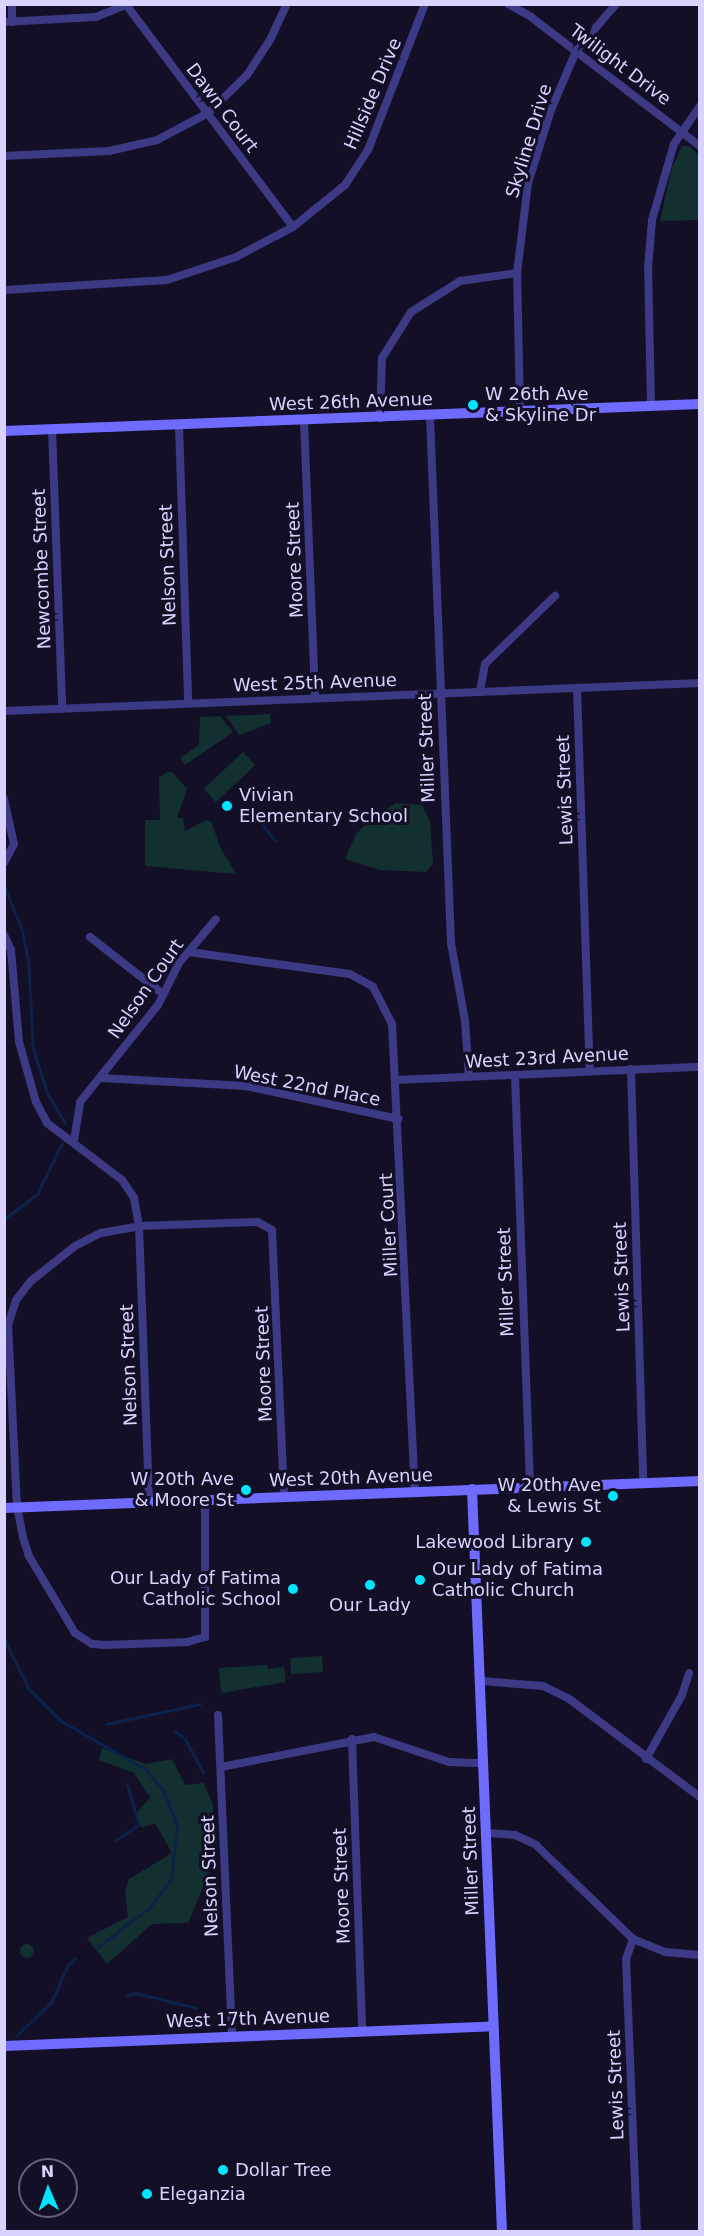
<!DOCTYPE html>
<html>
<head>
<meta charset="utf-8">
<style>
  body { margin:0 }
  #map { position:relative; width:704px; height:2236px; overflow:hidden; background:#130f26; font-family:"DejaVu Sans",sans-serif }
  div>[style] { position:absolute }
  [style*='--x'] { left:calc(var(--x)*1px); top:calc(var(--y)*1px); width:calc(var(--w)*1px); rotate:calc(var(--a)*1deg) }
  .green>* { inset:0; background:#12302f; transform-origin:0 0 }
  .round { border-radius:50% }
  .stream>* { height:3px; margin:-1.5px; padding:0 1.5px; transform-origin:1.5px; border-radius:1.5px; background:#0c2248 }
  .street>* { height:8px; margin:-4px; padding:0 4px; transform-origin:4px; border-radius:4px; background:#3d3a85 }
  .secondary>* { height:10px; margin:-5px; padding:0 5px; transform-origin:5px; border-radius:5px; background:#6f6bff }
  .dots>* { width:16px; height:16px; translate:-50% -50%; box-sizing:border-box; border:3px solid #130f26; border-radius:50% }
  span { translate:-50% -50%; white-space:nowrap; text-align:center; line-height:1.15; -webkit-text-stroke:6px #130f26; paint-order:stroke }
  .street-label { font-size:18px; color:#d9d4ff }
  .poi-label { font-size:18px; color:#d9d4ff }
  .left { translate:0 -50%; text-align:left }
  .right { translate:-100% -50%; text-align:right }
  .frame { position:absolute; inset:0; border:6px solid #d9d4ff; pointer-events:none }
  .north { position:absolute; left:18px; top:2158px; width:60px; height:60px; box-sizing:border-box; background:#130f26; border:2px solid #625e7d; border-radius:50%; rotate:358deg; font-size:16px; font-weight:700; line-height:24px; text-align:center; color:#d9d4ff }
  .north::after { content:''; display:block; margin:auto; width:21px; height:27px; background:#00e5ff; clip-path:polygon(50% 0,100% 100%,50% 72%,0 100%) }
</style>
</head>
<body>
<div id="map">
  <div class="green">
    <div style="clip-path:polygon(682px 146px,689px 146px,699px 155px,699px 220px,660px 221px,672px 167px)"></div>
    <div style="clip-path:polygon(270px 714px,271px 723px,239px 735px,226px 716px)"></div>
    <div style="clip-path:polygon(220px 716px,233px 732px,185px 765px,180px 758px,199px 745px,200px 717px)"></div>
    <div style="left:243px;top:752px;width:18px;height:54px;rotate:47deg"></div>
    <div style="clip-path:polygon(167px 772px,172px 772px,187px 789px,177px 818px,183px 818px,185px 831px,207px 820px,212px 823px,220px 847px,236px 874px,145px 866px,145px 820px,160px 820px,159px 778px)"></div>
    <div style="clip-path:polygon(396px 803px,422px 805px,430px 821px,433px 864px,426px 872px,380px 870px,345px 859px,356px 834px,375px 816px)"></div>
    <div style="left:322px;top:1656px;width:16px;height:32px;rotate:86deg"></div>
    <div style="clip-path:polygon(267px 1665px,268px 1669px,284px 1667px,286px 1682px,221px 1693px,219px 1668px)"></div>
    <div style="clip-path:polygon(102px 1748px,146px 1764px,172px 1759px,185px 1785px,204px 1783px,213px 1805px,213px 1864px,188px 1923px,152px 1924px,107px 1964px,87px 1938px,128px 1917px,125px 1892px,129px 1879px,172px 1853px,155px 1823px,142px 1828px,135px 1815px,150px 1798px,134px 1773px,99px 1760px)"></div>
    <div class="round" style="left:20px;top:1944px;width:14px;height:14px"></div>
  </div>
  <div class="stream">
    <div style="--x:257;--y:810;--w:7;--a:90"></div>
    <div style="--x:257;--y:817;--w:30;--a:53"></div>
    <div style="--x:4;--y:886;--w:48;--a:67.8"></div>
    <div style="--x:22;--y:930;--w:31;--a:79"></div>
    <div style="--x:28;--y:960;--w:89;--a:86.8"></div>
    <div style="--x:33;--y:1049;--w:46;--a:72.3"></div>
    <div style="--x:47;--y:1093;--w:35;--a:59"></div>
    <div style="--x:4;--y:1219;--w:41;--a:-37.1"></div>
    <div style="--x:37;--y:1194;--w:57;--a:-63.9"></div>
    <div style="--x:4;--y:1639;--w:55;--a:63.9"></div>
    <div style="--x:28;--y:1688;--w:47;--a:45"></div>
    <div style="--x:61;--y:1721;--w:97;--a:29.7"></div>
    <div style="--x:145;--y:1769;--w:28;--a:49"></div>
    <div style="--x:163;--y:1790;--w:38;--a:68"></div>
    <div style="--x:177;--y:1825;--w:54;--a:96.3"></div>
    <div style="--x:171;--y:1879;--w:35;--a:127"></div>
    <div style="--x:150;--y:1907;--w:66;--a:142.4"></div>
    <div style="--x:106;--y:1724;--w:96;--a:-12"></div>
    <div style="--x:175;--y:1731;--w:13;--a:39"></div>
    <div style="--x:185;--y:1739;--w:38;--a:62"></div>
    <div style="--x:127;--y:1784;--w:35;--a:74"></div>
    <div style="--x:116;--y:1840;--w:27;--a:-34"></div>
    <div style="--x:138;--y:1825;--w:4;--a:-90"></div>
    <div style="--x:127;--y:1995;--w:9;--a:-13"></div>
    <div style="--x:136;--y:1993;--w:62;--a:14"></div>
    <div style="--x:16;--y:2036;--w:49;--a:-44.2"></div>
    <div style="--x:51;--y:2002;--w:41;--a:-65.3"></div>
    <div style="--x:68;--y:1965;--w:10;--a:-45"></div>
  </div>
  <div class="street">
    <div style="--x:508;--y:4;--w:26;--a:29"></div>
    <div style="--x:531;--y:17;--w:213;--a:37.4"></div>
    <div style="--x:127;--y:6;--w:276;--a:53.1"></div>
    <div style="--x:4;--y:22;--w:92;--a:-3.1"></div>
    <div style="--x:96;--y:17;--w:35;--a:-22"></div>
    <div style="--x:12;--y:22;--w:18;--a:-90"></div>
    <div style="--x:4;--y:156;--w:105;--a:-2.7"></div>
    <div style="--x:109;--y:151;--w:49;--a:-12.9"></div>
    <div style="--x:157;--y:140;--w:58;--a:-27.9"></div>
    <div style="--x:208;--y:113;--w:54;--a:-44.3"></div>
    <div style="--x:247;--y:75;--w:42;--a:-56.7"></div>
    <div style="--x:270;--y:40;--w:40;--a:-65"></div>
    <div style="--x:4;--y:290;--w:163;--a:-3.5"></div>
    <div style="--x:167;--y:280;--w:73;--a:-18.4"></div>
    <div style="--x:236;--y:257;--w:64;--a:-27.8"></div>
    <div style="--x:293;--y:227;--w:67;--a:-38.9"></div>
    <div style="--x:345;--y:185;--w:42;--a:-56.7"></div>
    <div style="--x:368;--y:150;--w:157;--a:-68.7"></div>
    <div style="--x:651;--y:406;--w:138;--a:-91.2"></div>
    <div style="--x:648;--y:268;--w:48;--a:-85.2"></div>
    <div style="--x:652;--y:220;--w:79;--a:-73.9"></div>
    <div style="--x:674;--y:144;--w:46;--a:-55.6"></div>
    <div style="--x:520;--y:412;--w:139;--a:-91.2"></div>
    <div style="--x:517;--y:273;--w:91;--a:-83"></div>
    <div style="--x:528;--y:183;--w:77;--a:-72.5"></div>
    <div style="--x:551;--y:110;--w:64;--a:-67"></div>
    <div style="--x:576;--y:51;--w:62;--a:-49.6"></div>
    <div style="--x:430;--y:416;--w:527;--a:87.72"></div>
    <div style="--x:451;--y:943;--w:79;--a:79.8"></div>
    <div style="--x:465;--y:1021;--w:56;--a:85.9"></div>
    <div style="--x:380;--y:418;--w:60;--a:-88.1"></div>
    <div style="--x:382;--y:358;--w:54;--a:-57.8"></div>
    <div style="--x:411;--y:312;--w:58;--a:-32.3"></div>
    <div style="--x:460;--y:281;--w:58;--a:-8"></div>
    <div style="--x:304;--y:421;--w:277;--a:87.7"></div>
    <div style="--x:179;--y:425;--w:278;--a:88.1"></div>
    <div style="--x:52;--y:429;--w:279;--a:87.9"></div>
    <div style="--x:577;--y:688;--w:383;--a:88.1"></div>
    <div style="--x:480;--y:692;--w:28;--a:-80"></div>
    <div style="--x:485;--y:664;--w:98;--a:-44.2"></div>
    <div style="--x:4;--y:711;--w:697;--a:-2.3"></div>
    <div style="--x:4;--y:799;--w:46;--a:77.5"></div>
    <div style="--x:14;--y:844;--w:21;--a:118"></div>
    <div style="--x:4;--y:935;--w:17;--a:65"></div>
    <div style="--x:11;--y:950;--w:92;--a:85"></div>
    <div style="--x:19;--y:1042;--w:62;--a:74.2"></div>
    <div style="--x:36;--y:1102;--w:24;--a:62"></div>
    <div style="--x:47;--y:1123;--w:94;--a:37.2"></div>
    <div style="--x:122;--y:1180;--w:22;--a:56"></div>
    <div style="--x:134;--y:1198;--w:28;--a:80"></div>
    <div style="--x:139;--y:1226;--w:276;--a:87.9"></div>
    <div style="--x:90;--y:937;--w:93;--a:38"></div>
    <div style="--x:189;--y:952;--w:162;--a:7.8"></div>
    <div style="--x:350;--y:974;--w:26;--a:29"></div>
    <div style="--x:373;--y:987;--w:42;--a:62.8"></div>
    <div style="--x:392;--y:1024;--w:469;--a:87.2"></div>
    <div style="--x:631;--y:1069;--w:414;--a:88.3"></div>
    <div style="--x:515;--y:1076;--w:411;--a:87.9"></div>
    <div style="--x:101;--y:1078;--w:145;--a:3.2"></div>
    <div style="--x:246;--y:1086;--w:156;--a:12.2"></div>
    <div style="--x:397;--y:1080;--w:303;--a:-2.5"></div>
    <div style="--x:74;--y:1141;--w:39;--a:-81"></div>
    <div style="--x:80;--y:1102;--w:124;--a:-51.2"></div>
    <div style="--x:158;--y:1005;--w:47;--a:-63.4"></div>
    <div style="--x:179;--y:963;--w:57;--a:-49.9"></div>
    <div style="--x:205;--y:1500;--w:137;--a:90"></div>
    <div style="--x:205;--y:1637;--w:18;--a:164"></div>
    <div style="--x:188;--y:1642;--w:83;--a:177.9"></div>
    <div style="--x:105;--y:1645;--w:13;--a:-176"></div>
    <div style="--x:92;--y:1644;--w:20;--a:-147"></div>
    <div style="--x:75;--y:1633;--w:90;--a:-120.9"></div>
    <div style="--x:29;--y:1556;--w:20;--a:-108"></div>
    <div style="--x:23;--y:1537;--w:31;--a:-101"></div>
    <div style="--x:17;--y:1507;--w:182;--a:-92.8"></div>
    <div style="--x:8;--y:1325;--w:26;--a:-72"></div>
    <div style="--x:16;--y:1300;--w:24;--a:-52"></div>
    <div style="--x:31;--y:1281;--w:56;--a:-38.5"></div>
    <div style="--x:75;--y:1246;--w:29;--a:-27"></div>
    <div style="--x:101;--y:1233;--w:39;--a:-10"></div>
    <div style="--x:139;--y:1226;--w:119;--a:-1.9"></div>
    <div style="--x:258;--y:1222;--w:16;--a:30"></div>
    <div style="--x:272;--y:1230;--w:267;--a:87.4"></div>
    <div style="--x:481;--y:1681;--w:62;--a:4.6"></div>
    <div style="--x:543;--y:1686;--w:28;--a:26"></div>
    <div style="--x:568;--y:1698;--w:165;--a:36.9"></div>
    <div style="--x:218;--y:1715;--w:322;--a:87.5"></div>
    <div style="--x:352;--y:1739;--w:292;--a:88"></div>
    <div style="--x:646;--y:1759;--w:73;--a:-60.6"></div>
    <div style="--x:682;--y:1695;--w:23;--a:-72"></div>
    <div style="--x:221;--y:1767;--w:156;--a:-11.1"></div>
    <div style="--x:374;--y:1737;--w:79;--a:18.4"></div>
    <div style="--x:449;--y:1762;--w:35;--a:2"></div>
    <div style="--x:487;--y:1833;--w:28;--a:4"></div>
    <div style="--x:515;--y:1835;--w:23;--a:25"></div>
    <div style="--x:536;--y:1845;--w:135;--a:44.1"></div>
    <div style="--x:633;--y:1939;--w:35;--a:22"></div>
    <div style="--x:665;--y:1952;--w:35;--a:5"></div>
    <div style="--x:633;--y:1939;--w:21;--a:109"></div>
    <div style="--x:626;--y:1959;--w:273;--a:87.7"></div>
  </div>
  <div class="secondary">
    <div style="--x:4;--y:431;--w:697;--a:-2.22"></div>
    <div style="--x:472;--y:1489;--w:744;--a:87.69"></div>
    <div style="--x:4;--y:1508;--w:697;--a:-2.22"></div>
    <div style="--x:4;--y:2046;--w:489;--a:-2.3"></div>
  </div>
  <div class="dots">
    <div style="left:473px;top:405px;background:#00e5ff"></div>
    <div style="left:227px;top:806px;background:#00e5ff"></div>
    <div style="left:246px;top:1490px;background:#00e5ff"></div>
    <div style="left:613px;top:1496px;background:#00e5ff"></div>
    <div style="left:586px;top:1542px;background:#00e5ff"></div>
    <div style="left:420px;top:1580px;background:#00e5ff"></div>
    <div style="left:370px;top:1585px;background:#00e5ff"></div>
    <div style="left:293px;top:1589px;background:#00e5ff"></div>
    <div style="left:223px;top:2170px;background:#00e5ff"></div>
    <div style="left:147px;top:2194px;background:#00e5ff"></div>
  </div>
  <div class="street-label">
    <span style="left:620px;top:65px;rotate:37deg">Twilight Drive</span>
    <span style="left:373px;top:94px;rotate:-67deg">Hillside Drive</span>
    <span style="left:222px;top:108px;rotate:53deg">Dawn Court</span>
    <span style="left:529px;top:141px;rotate:-73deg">Skyline Drive</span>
    <span style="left:351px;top:402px;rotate:-2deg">West 26th Avenue</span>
    <span style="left:295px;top:560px;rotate:-92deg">Moore Street</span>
    <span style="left:168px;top:565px;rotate:-92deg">Nelson Street</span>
    <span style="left:42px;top:569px;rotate:-92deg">Newcombe Street</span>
    <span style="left:315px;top:683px;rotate:-2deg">West 25th Avenue</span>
    <span style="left:427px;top:748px;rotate:-92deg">Miller Street</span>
    <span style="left:565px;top:790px;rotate:-92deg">Lewis Street</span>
    <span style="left:146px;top:989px;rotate:-55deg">Nelson Court</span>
    <span style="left:547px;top:1058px;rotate:-3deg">West 23rd Avenue</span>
    <span style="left:307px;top:1086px;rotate:11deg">West 22nd Place</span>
    <span style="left:389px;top:1225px;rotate:-93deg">Miller Court</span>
    <span style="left:622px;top:1277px;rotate:-92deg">Lewis Street</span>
    <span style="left:506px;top:1282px;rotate:-92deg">Miller Street</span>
    <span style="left:264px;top:1364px;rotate:-92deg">Moore Street</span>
    <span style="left:129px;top:1365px;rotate:-92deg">Nelson Street</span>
    <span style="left:351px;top:1478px;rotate:-2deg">West 20th Avenue</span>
    <span style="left:471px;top:1861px;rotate:-92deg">Miller Street</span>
    <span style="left:210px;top:1876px;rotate:-92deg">Nelson Street</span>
    <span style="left:342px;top:1886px;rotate:-92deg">Moore Street</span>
    <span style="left:248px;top:2019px;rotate:-2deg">West 17th Avenue</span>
    <span style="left:616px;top:2085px;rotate:-92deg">Lewis Street</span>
  </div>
  <div class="poi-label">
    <span class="left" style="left:485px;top:405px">W 26th Ave<br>&amp; Skyline Dr</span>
    <span class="left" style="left:239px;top:806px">Vivian<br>Elementary School</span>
    <span class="right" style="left:234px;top:1490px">W 20th Ave<br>&amp; Moore St</span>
    <span class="right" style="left:601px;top:1496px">W 20th Ave<br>&amp; Lewis St</span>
    <span class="right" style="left:574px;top:1542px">Lakewood Library</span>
    <span class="left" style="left:432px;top:1580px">Our Lady of Fatima<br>Catholic Church</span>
    <span class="right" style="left:281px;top:1589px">Our Lady of Fatima<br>Catholic School</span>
    <span style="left:370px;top:1605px">Our Lady</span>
    <span class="left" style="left:235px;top:2170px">Dollar Tree</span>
    <span class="left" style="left:159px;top:2194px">Eleganzia</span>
  </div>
  <div class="frame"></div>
  <div class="north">N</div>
</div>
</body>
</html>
